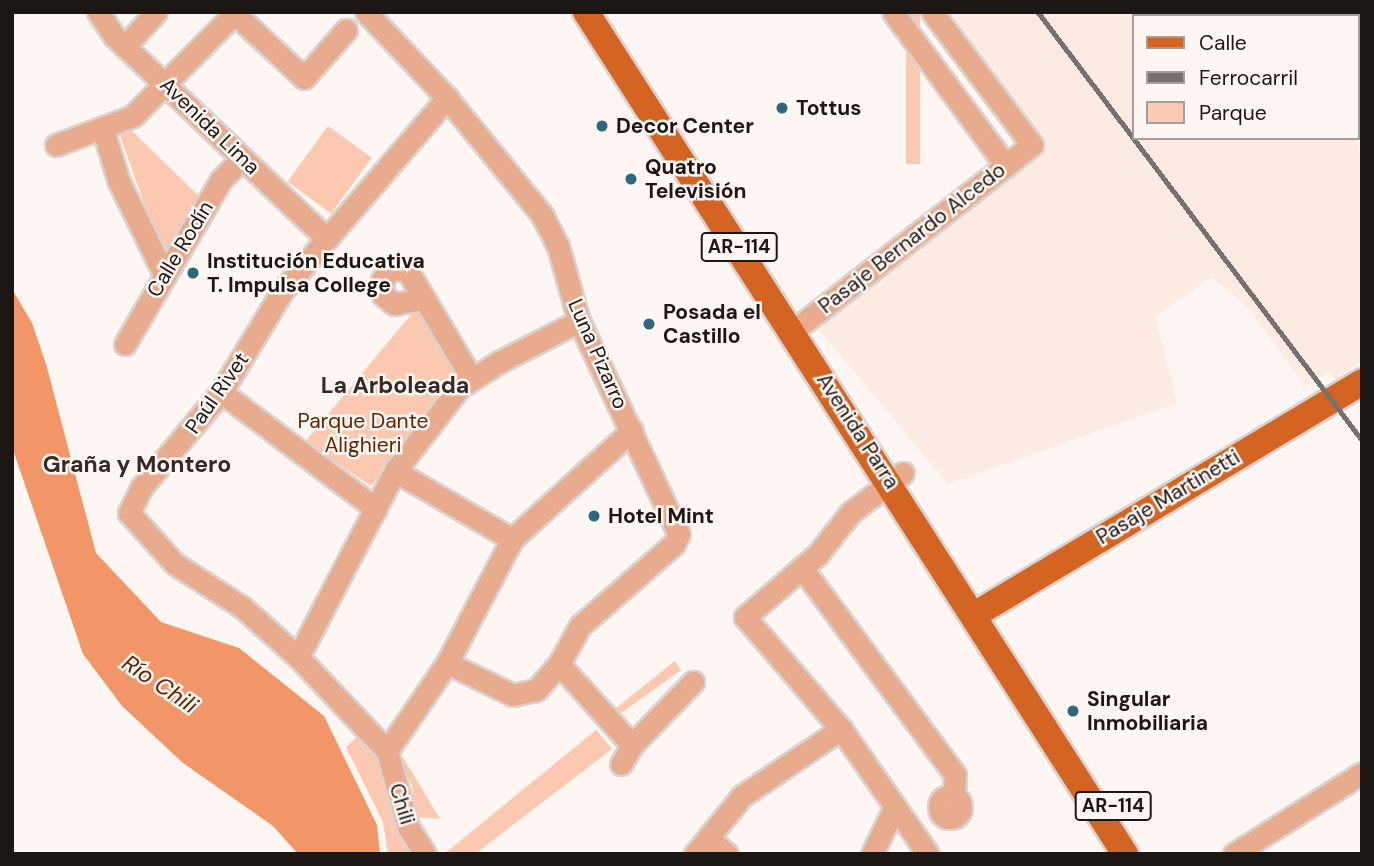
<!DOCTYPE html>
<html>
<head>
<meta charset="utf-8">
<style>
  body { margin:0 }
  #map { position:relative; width:1374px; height:866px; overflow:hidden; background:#fef6f2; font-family:"DM Sans",sans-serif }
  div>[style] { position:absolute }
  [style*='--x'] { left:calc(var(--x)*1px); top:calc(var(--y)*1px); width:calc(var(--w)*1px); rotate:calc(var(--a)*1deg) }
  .built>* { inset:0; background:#fdebe3 }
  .green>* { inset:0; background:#fcc8af; transform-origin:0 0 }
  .water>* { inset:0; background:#f29668 }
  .roads { filter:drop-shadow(2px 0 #dad2cf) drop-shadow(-2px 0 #dad2cf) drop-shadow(0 2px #dad2cf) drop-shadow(0 -2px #dad2cf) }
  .minor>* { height:21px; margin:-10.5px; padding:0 10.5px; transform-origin:10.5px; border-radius:10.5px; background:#e9ab8d }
  .minor>.ring { margin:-10.5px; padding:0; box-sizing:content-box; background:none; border:21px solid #e9ab8d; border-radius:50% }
  .major>* { height:26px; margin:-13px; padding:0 13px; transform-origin:13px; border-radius:13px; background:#d36421 }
  .rail>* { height:4.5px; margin:-2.25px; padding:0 2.25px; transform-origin:2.25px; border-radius:2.25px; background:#77716e }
  .dots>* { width:19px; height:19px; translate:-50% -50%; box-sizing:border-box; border:4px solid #fef6f2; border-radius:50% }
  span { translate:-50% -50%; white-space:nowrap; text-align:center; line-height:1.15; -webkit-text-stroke:5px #fef6f2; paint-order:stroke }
  .shield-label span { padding:2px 5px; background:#fef6f2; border:2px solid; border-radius:5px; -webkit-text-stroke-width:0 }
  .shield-label { font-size:19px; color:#1c1715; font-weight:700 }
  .poi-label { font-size:21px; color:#1c1715; font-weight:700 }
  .left { translate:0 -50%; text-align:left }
  .street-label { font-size:21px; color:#1c1715 }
  .park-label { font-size:21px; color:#5f2602 }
  .neighbourhood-label { font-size:23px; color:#342a25; font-weight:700 }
  .water-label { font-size:23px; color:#5e2601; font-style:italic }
  .frame { position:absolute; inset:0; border:14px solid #1c1715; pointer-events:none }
  .legend { position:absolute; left:1132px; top:14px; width:228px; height:126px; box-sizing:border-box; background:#fef6f2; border:2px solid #a49d9a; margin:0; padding:9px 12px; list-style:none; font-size:21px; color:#1c1715 }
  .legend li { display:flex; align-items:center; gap:14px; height:35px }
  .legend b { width:35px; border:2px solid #a49d9a }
</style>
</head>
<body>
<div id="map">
  <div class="built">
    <div style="clip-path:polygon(949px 12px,1314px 12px,1315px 16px,1134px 16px,1134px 138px,1355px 138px,1362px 160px,1362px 361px,1336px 380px,1329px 371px,1305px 386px,1250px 310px,1212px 277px,1155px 316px,1177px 403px,948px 484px,815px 325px,1044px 149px)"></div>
  </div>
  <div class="green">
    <div style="left:906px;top:12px;width:14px;height:152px"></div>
    <div style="left:328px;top:126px;width:54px;height:69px;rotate:36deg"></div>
    <div style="clip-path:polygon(129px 128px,201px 198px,164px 258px,119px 133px)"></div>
    <div style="clip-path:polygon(419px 305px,458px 377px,371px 486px,305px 442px)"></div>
    <div style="clip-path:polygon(675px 661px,681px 670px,620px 714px,616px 708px)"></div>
    <div style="clip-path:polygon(596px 730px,612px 749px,475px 854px,444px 854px)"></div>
    <div style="clip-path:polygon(361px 733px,386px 773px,400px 836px,413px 854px,388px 854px,383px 822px,346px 747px)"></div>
    <div style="clip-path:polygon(403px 757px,440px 819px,414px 817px,412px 785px,399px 761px)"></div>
  </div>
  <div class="water">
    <div style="clip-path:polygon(12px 289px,32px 323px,46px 364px,96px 553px,161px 622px,239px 648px,324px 716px,377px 825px,380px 854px,298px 854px,273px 826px,183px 763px,122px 706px,83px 654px,12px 447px)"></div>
  </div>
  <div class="roads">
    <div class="minor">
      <div style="--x:98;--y:12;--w:29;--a:56"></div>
      <div style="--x:114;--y:36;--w:293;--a:43.6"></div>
      <div style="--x:366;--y:12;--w:118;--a:46.7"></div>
      <div style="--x:447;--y:98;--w:151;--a:50.9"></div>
      <div style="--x:542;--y:215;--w:35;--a:63"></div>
      <div style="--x:558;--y:246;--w:78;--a:74.4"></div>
      <div style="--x:579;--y:321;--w:235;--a:64.9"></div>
      <div style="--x:679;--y:534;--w:11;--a:117"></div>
      <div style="--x:674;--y:544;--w:125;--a:138.9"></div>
      <div style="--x:580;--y:626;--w:43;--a:118.9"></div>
      <div style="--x:559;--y:664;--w:35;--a:131"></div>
      <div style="--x:536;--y:690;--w:24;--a:168"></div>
      <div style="--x:513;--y:695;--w:73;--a:-154.1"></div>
      <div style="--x:893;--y:12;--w:191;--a:53.7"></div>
      <div style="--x:235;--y:14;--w:94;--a:42.8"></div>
      <div style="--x:304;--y:78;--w:64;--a:-48.8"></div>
      <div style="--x:125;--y:46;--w:46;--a:-47.6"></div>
      <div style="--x:103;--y:130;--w:54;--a:72.9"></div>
      <div style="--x:119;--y:182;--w:102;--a:63.9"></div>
      <div style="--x:56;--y:145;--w:82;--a:-20.6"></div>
      <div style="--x:133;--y:116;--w:146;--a:-45.3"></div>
      <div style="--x:422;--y:299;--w:28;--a:170"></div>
      <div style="--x:394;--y:304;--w:14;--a:-141"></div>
      <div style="--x:383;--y:295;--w:15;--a:-94"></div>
      <div style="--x:382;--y:280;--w:14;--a:-54"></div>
      <div style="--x:390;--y:269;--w:17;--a:3"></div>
      <div style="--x:407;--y:270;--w:127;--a:59.2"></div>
      <div style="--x:793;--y:331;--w:303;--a:-37.9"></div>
      <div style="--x:1032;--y:145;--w:166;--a:-126.9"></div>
      <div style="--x:125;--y:344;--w:190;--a:-59.7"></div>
      <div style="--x:221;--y:180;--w:30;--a:-46"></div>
      <div style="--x:221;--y:392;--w:194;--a:37"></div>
      <div style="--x:395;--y:471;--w:135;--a:30.2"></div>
      <div style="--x:512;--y:539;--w:162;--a:-42.2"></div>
      <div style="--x:903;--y:473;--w:65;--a:143.1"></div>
      <div style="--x:851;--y:512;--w:55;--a:128.3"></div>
      <div style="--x:817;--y:555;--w:95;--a:139.3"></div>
      <div style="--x:745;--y:617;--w:148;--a:49.4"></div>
      <div style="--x:841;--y:729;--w:152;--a:55.2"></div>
      <div style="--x:802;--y:568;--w:257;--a:53.5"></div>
      <div style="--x:955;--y:775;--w:21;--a:93"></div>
      <div style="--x:298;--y:657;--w:210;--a:-62.5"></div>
      <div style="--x:395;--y:471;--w:105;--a:-52.4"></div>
      <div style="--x:459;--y:388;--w:48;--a:-33"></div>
      <div style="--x:499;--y:362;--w:90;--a:-27.1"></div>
      <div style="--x:559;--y:664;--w:109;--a:48"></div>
      <div style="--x:387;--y:751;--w:107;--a:-55.7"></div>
      <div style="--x:447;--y:663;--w:140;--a:-62.3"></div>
      <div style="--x:621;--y:764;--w:22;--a:-60"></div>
      <div style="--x:632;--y:745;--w:88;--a:-45.9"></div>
      <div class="ring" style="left:939px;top:796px;width:1px;height:1px"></div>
      <div style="--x:708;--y:839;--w:24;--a:38"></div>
      <div style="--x:425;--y:854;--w:32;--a:-122"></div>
      <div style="--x:408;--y:827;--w:79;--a:-105.4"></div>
      <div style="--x:387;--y:751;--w:129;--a:-133.4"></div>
      <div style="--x:298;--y:657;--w:75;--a:-138.2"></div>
      <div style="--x:242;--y:607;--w:80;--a:-147.3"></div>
      <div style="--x:175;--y:564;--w:69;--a:-132"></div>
      <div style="--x:129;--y:513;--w:28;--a:-64"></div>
      <div style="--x:141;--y:488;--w:125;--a:-50.2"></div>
      <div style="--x:221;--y:392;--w:119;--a:-58.7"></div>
      <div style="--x:283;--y:290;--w:253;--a:-49.5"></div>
      <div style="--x:695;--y:854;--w:75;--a:-51"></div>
      <div style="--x:742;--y:796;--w:120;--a:-34.1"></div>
      <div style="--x:872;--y:854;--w:53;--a:-64.4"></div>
      <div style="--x:1234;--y:854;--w:151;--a:-32.3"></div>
    </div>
    <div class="major">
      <div style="--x:586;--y:12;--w:1000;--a:57.37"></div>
      <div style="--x:976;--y:614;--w:450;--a:-31"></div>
    </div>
  </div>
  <div class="rail">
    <div style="--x:1038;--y:12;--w:537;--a:52.87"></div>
  </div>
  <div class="dots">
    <div style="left:782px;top:108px;background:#2b677e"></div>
    <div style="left:602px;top:126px;background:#2b677e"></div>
    <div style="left:631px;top:179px;background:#2b677e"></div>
    <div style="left:193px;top:273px;background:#2b677e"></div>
    <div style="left:649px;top:324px;background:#2b677e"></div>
    <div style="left:594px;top:516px;background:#2b677e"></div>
    <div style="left:1073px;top:711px;background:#2b677e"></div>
  </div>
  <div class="shield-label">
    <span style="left:739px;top:247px">AR-114</span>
    <span style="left:1113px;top:806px">AR-114</span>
  </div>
  <div class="poi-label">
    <span class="left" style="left:796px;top:108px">Tottus</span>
    <span class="left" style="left:616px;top:126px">Decor Center</span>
    <span class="left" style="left:645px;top:179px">Quatro<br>Televisión</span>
    <span class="left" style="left:207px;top:273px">Institución Educativa<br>T. Impulsa College</span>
    <span class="left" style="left:663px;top:324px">Posada el<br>Castillo</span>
    <span class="left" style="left:608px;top:516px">Hotel Mint</span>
    <span class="left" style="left:1087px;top:711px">Singular<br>Inmobiliaria</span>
  </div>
  <div class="street-label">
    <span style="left:210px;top:126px;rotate:44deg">Avenida Lima</span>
    <span style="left:912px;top:238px;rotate:-38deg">Pasaje Bernardo Alcedo</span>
    <span style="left:180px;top:249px;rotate:-59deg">Calle Rodín</span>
    <span style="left:598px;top:354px;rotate:66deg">Luna Pizarro</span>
    <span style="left:217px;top:393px;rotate:-55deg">Paúl Rivet</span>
    <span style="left:858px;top:431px;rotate:57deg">Avenida Parra</span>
    <span style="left:1168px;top:497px;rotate:-31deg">Pasaje Martinetti</span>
    <span style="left:402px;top:804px;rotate:73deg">Chili</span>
  </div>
  <div class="park-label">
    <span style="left:363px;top:433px">Parque Dante<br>Alighieri</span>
  </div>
  <div class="neighbourhood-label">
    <span style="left:395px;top:385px">La Arboleada</span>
    <span style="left:137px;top:464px">Graña y Montero</span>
  </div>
  <div class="water-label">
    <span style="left:160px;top:684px;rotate:34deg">Río Chili</span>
  </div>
  <div class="frame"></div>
  <ul class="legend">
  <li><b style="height:9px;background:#d36421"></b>Calle</li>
  <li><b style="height:9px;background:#77716e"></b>Ferrocarril</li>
  <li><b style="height:19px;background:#fcc8af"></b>Parque</li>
  </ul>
</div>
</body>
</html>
